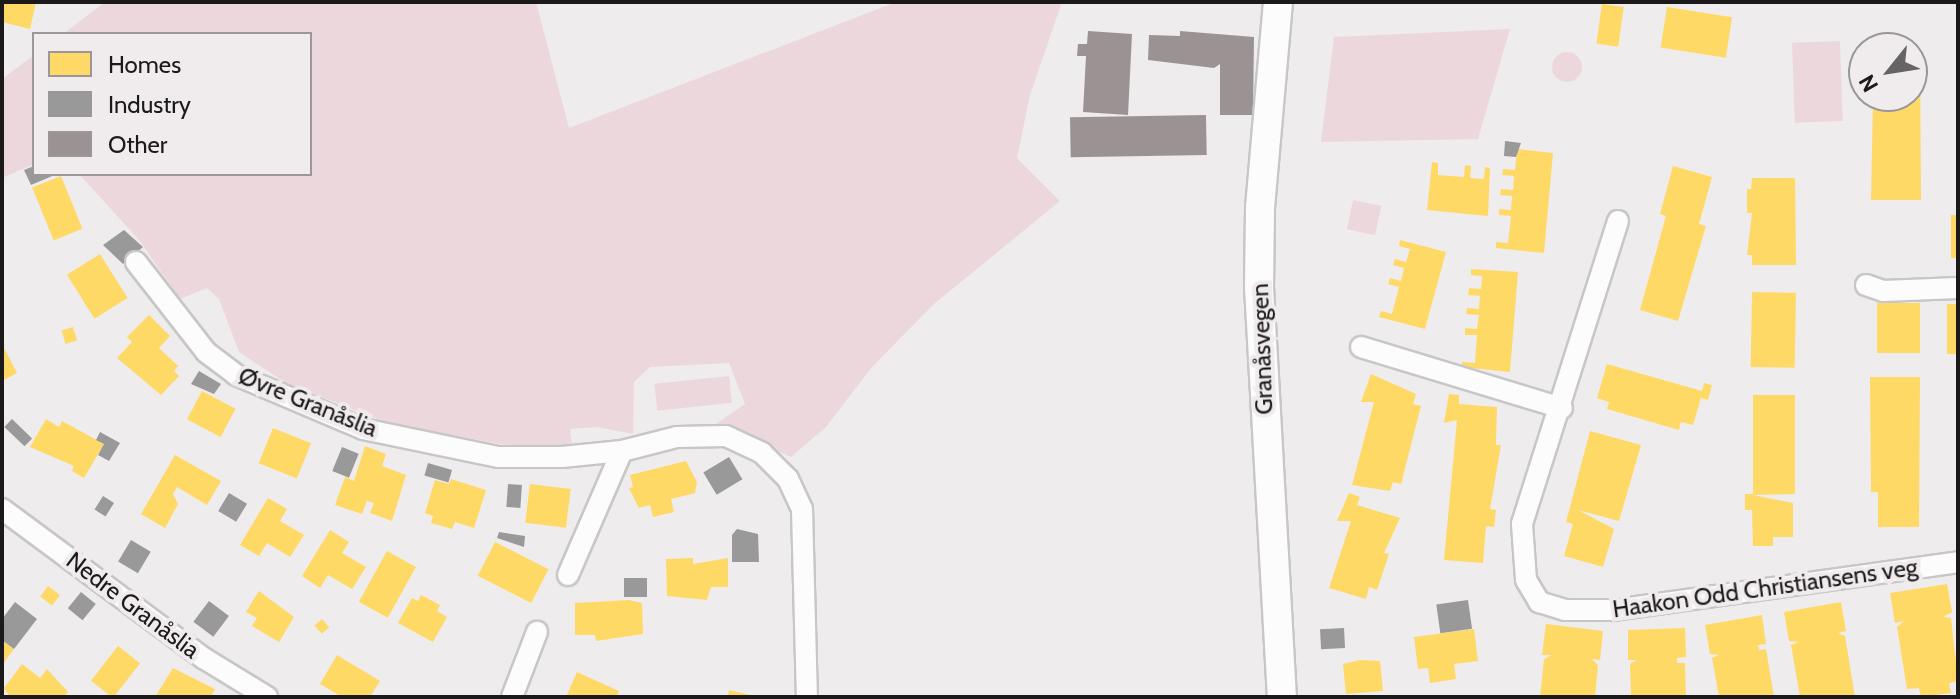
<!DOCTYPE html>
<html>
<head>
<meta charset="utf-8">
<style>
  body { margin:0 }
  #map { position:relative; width:1960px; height:699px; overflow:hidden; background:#efeced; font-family:Cabin,sans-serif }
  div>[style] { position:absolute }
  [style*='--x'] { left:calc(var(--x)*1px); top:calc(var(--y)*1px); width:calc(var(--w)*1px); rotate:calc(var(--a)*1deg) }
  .green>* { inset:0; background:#ecd8dc; transform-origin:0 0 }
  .round { border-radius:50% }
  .homes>* { inset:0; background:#ffd966; transform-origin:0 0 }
  .industry>* { inset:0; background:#999; transform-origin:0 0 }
  .building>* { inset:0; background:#9b9294; transform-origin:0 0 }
  .roads { filter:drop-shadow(2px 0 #c8c6c6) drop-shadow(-2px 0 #c8c6c6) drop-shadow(0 2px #c8c6c6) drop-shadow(0 -2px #c8c6c6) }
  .street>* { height:20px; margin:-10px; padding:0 10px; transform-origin:10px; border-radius:10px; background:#fdfcfc }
  .secondary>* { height:28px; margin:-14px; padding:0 14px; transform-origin:14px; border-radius:14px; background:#fdfcfc }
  span { translate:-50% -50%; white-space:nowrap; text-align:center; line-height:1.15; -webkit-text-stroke:8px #f0ebec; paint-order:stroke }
  .street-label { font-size:24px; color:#1b191a }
  .frame { position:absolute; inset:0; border:4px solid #1b191a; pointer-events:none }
  .legend { position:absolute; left:32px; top:32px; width:280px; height:144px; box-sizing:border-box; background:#f0ebec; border:2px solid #9b9798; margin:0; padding:10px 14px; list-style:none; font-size:24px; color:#1b191a }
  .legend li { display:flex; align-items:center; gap:16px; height:40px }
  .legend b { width:40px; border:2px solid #9b9798 }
  .north { position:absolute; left:1848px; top:32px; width:80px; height:80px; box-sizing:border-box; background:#f0ebec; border:2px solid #9b9798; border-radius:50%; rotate:240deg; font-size:22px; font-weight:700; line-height:32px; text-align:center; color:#1b191a }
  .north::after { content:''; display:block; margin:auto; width:28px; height:36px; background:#656364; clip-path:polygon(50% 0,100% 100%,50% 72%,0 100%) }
</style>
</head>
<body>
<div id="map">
  <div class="green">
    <div style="clip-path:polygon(105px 2px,536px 2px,569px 128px,896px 2px,1062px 2px,1030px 95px,1017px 158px,1060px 201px,934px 304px,872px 367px,826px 427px,791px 457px,716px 424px,745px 404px,729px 363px,650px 367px,634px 382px,633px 434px,597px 427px,570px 429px,572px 445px,511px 446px,388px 423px,286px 383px,239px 352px,219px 299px,207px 288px,180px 299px,139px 240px,79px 174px,310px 174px,310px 34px,63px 34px)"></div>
    <div style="clip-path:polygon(1510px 29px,1478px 139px,1321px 142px,1334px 37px)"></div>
    <div style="left:1840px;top:41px;width:80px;height:48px;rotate:88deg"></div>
    <div class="round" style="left:1552px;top:52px;width:30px;height:30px"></div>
    <div style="clip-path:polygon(34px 55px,34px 164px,2px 178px,2px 79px)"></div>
    <div style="left:1353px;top:200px;width:29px;height:30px;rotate:12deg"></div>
    <div style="left:729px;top:376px;width:27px;height:75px;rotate:84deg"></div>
  </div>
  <div class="homes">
    <div style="clip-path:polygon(3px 2px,36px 2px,30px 29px,2px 22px)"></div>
    <div style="left:1602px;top:4px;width:22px;height:40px;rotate:8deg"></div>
    <div style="left:1667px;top:7px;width:66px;height:41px;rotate:9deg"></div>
    <div style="clip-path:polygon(1912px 59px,1920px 59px,1921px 200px,1871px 200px,1873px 96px,1912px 96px)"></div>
    <div style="clip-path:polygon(1517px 149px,1553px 153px,1544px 253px,1496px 248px,1496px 242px,1508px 243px,1511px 216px,1499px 215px,1499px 209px,1511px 210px,1512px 196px,1500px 195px,1501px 189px,1513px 190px,1514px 176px,1502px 175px,1503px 169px,1515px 170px)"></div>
    <div style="clip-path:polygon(1432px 162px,1438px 163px,1438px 175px,1464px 177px,1465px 165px,1471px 166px,1470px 178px,1484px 179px,1485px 167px,1490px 168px,1488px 216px,1427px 210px)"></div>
    <div style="clip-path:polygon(1673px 166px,1712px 177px,1699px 224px,1706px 226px,1678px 321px,1640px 310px,1666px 216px,1660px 214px)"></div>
    <div style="left:61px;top:176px;width:57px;height:31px;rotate:68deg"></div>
    <div style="clip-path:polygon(1752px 178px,1795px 178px,1796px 265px,1752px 265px,1752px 255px,1747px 255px,1752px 213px,1747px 213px,1747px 189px,1751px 189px)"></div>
    <div style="left:1951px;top:215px;width:7px;height:43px"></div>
    <div style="clip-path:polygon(1400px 240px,1446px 252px,1425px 329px,1379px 317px,1381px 311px,1392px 314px,1399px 287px,1388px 284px,1390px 278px,1401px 281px,1404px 268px,1393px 265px,1395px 259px,1406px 262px,1410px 249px,1399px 246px)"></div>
    <div style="left:100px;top:254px;width:52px;height:39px;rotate:58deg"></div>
    <div style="clip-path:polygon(1471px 269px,1518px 272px,1510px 372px,1462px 367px,1462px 362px,1475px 363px,1477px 335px,1465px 335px,1465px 328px,1477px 329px,1479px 315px,1466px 314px,1467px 308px,1479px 309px,1480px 296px,1468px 295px,1469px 288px,1481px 289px,1482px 276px,1471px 275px)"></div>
    <div style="left:1752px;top:292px;width:44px;height:75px;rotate:1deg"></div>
    <div style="left:1877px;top:303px;width:43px;height:50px"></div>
    <div style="left:1947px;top:304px;width:11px;height:50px"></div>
    <div style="clip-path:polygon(149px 315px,170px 336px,159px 348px,178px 366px,174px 371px,179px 376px,161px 395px,117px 358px,132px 342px,127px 337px)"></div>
    <div style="left:73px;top:327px;width:14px;height:12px;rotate:73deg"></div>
    <div style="clip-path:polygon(2px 344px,17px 373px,2px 381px)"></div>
    <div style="clip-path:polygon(1607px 364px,1702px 391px,1704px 383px,1712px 385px,1708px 400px,1701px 398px,1693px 425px,1681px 422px,1679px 430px,1607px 409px,1609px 402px,1597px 398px)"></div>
    <div style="clip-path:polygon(1371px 374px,1416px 394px,1413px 404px,1421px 406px,1401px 484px,1393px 482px,1390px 491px,1352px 485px,1374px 402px,1361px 402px)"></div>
    <div style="clip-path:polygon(1870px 377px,1920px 377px,1919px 527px,1878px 527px,1878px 492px,1871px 492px)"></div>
    <div style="left:202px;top:391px;width:38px;height:32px;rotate:28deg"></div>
    <div style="clip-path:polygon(1449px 394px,1459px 395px,1459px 404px,1497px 407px,1496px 445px,1501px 445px,1490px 509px,1496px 510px,1494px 527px,1486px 526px,1483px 563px,1444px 560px,1457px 420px,1444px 423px)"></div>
    <div style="clip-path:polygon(1753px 395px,1795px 395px,1795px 494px,1753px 495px,1793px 503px,1793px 537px,1773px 537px,1773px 546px,1753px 546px,1752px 510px,1745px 510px,1745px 494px,1753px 494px)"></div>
    <div style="clip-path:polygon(46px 419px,59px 427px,62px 421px,104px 444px,84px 478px,72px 471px,74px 466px,30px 447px)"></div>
    <div style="left:273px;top:428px;width:41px;height:38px;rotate:22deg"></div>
    <div style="clip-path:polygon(1590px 431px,1641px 445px,1619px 521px,1578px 510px,1614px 529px,1603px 567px,1564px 556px,1573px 524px,1566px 522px)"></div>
    <div style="clip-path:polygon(365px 446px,386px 454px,382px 466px,406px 475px,392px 521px,370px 513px,374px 503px,367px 501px,362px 514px,335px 505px,345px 477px,354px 481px)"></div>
    <div style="clip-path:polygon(175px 455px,221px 481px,207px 505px,177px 487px,173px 494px,178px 504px,165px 528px,141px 514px)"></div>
    <div style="clip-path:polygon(686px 461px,697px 482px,695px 493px,671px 499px,674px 512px,653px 517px,650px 505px,639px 508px,629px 488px,633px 487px,630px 475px)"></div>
    <div style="clip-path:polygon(451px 479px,486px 490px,474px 528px,455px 522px,452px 529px,431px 523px,433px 516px,425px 513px,435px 480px,449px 484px)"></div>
    <div style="left:530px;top:484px;width:41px;height:39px;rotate:7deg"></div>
    <div style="clip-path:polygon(1349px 493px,1360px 497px,1357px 505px,1400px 518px,1384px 553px,1389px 554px,1377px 590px,1369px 587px,1366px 599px,1329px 588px,1351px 521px,1337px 521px)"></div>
    <div style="clip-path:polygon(268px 498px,287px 509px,280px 521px,304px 535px,290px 557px,267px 543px,259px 556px,240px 545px)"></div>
    <div style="clip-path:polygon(330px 530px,349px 542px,342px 553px,366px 567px,352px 589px,328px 575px,320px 588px,302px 576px)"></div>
    <div style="left:495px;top:542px;width:60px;height:38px;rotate:27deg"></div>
    <div style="left:387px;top:551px;width:33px;height:58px;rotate:29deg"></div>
    <div style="clip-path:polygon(693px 558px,693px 564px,728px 558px,728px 587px,711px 587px,707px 600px,667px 596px,666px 559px)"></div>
    <div style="clip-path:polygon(1947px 584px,1952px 612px,1943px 617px,1951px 618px,1958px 681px,1949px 683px,1951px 693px,1921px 697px,1919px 688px,1907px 689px,1897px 627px,1904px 621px,1895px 623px,1890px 593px)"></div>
    <div style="left:48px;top:586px;width:15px;height:13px;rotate:37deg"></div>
    <div style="clip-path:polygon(259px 591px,294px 617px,279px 642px,252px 626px,257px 618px,246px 612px)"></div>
    <div style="clip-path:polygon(421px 595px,440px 605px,437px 611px,447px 617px,433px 642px,398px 623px,412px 598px,418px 601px)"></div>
    <div style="clip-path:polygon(629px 600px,642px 603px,643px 634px,596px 641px,595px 635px,575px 635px,575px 603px)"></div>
    <div style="clip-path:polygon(1841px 602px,1846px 631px,1838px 633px,1845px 636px,1855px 697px,1800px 697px,1791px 645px,1799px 642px,1789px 641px,1784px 612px)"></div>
    <div style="clip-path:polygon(1762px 615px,1766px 644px,1758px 645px,1759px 650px,1766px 649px,1774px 697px,1719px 697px,1712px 658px,1719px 655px,1710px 654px,1705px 625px)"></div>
    <div style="left:322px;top:619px;width:11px;height:10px;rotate:49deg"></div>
    <div style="clip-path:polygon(1546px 624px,1603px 631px,1600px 660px,1592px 659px,1598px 665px,1595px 697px,1540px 697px,1544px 659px,1552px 655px,1542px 655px)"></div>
    <div style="clip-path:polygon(1685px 628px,1686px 657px,1677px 658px,1677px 663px,1685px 663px,1686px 697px,1631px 697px,1630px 664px,1637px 660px,1628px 660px,1628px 630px)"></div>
    <div style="clip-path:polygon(1474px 629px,1478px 661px,1454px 664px,1456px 679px,1430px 683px,1428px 668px,1418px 669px,1414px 637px)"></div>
    <div style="clip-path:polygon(2px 640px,14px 649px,2px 665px)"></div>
    <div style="left:118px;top:646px;width:28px;height:44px;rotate:38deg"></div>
    <div style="clip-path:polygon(337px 655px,380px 681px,370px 697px,342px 697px,320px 684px)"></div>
    <div style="clip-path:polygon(1360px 660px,1380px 661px,1383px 691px,1346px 694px,1343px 664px)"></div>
    <div style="clip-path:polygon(22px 664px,40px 678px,47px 669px,68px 692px,64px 697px,10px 697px,4px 688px)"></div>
    <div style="clip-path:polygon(173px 668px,215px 689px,211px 697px,155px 697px)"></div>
    <div style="clip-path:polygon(577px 672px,619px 691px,617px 697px,566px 697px)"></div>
    <div style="clip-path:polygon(729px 690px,755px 696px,755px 697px,728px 697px)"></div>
  </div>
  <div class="industry">
    <div style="clip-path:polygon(1505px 141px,1521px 143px,1516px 157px,1504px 156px)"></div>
    <div style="clip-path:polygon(34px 166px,34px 174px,57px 174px,31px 185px,24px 170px)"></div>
    <div style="clip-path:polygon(124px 230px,143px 247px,123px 264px,103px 245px)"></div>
    <div style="clip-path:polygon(199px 371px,221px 384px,214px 394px,191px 384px)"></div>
    <div style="left:12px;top:419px;width:28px;height:11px;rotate:44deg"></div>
    <div style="clip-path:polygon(100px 432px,120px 443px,109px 461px,98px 455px,104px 444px,96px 440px)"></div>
    <div style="left:342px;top:447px;width:18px;height:26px;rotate:22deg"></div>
    <div style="left:729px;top:457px;width:26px;height:30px;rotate:59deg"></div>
    <div style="left:428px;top:463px;width:25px;height:13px;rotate:16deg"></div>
    <div style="left:508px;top:484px;width:14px;height:23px;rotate:4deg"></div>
    <div style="left:229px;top:493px;width:21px;height:21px;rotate:31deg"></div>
    <div style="left:103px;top:496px;width:13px;height:16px;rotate:32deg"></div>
    <div style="clip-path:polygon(737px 529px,758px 534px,759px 562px,732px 562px,732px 535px)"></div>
    <div style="clip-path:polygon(499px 532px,525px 536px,524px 547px,497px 538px)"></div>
    <div style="left:131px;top:540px;width:23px;height:25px;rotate:31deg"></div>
    <div style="left:624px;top:578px;width:23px;height:19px"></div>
    <div style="left:81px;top:592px;width:19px;height:21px;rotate:39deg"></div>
    <div style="left:1468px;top:600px;width:29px;height:32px;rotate:82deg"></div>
    <div style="left:209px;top:601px;width:25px;height:26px;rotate:37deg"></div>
    <div style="clip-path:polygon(15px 602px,37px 619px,14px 649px,2px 640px,2px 619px)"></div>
    <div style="left:1344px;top:628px;width:20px;height:24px;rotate:87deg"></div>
  </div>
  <div class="building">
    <div style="clip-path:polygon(1088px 31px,1132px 34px,1128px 115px,1083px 112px,1086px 56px,1077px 56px,1078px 44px,1087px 44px)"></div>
    <div style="clip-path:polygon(1180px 31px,1254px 37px,1253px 115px,1220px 115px,1220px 64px,1214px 68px,1148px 60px,1149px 35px,1180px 36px)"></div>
    <div style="left:1206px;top:115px;width:40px;height:136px;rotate:89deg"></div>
  </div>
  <div class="roads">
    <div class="street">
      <div style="--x:1618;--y:221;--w:318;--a:107.6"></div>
      <div style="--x:1522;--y:524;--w:56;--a:85.9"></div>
      <div style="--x:1526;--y:580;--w:26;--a:59"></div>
      <div style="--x:1539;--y:602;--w:27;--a:17"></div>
      <div style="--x:1565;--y:610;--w:49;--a:0"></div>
      <div style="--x:1614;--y:610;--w:347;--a:-7.9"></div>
      <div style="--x:136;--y:262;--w:114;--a:52.1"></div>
      <div style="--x:206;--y:352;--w:38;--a:37"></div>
      <div style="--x:236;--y:375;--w:138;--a:23"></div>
      <div style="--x:363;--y:429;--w:138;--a:11.7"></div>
      <div style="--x:498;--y:457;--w:64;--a:0"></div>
      <div style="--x:562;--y:457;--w:60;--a:-5.7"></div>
      <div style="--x:622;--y:451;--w:57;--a:-14.3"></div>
      <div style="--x:677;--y:437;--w:49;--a:-1.2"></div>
      <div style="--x:726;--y:436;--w:40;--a:25"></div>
      <div style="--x:762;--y:453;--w:37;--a:45"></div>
      <div style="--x:788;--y:479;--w:33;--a:65"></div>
      <div style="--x:802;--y:509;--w:188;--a:88.5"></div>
      <div style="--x:1866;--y:285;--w:18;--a:19"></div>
      <div style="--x:1883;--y:291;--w:75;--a:-2.3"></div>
      <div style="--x:1361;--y:347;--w:210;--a:16.9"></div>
      <div style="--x:2;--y:509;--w:252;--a:36.5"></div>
      <div style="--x:205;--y:659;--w:73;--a:31.5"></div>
      <div style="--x:568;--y:575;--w:135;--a:-66.5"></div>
      <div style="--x:512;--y:697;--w:70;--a:-69"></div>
    </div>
    <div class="secondary">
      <div style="--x:1278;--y:2;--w:206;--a:95"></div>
      <div style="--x:1260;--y:207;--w:80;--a:90.7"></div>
      <div style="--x:1259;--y:287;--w:411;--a:86.8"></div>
    </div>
  </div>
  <div class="street-label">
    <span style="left:1262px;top:349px;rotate:-92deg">Granåsvegen</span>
    <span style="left:308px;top:402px;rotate:22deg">Øvre Granåslia</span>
    <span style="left:1765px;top:588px;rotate:-8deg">Haakon Odd Christiansens veg</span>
    <span style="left:133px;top:605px;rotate:37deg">Nedre Granåslia</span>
  </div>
  <div class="frame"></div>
  <ul class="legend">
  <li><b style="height:22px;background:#ffd966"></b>Homes</li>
  <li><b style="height:22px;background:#999"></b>Industry</li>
  <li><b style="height:22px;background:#9b9294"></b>Other</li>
  </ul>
  <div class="north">N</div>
</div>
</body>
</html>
